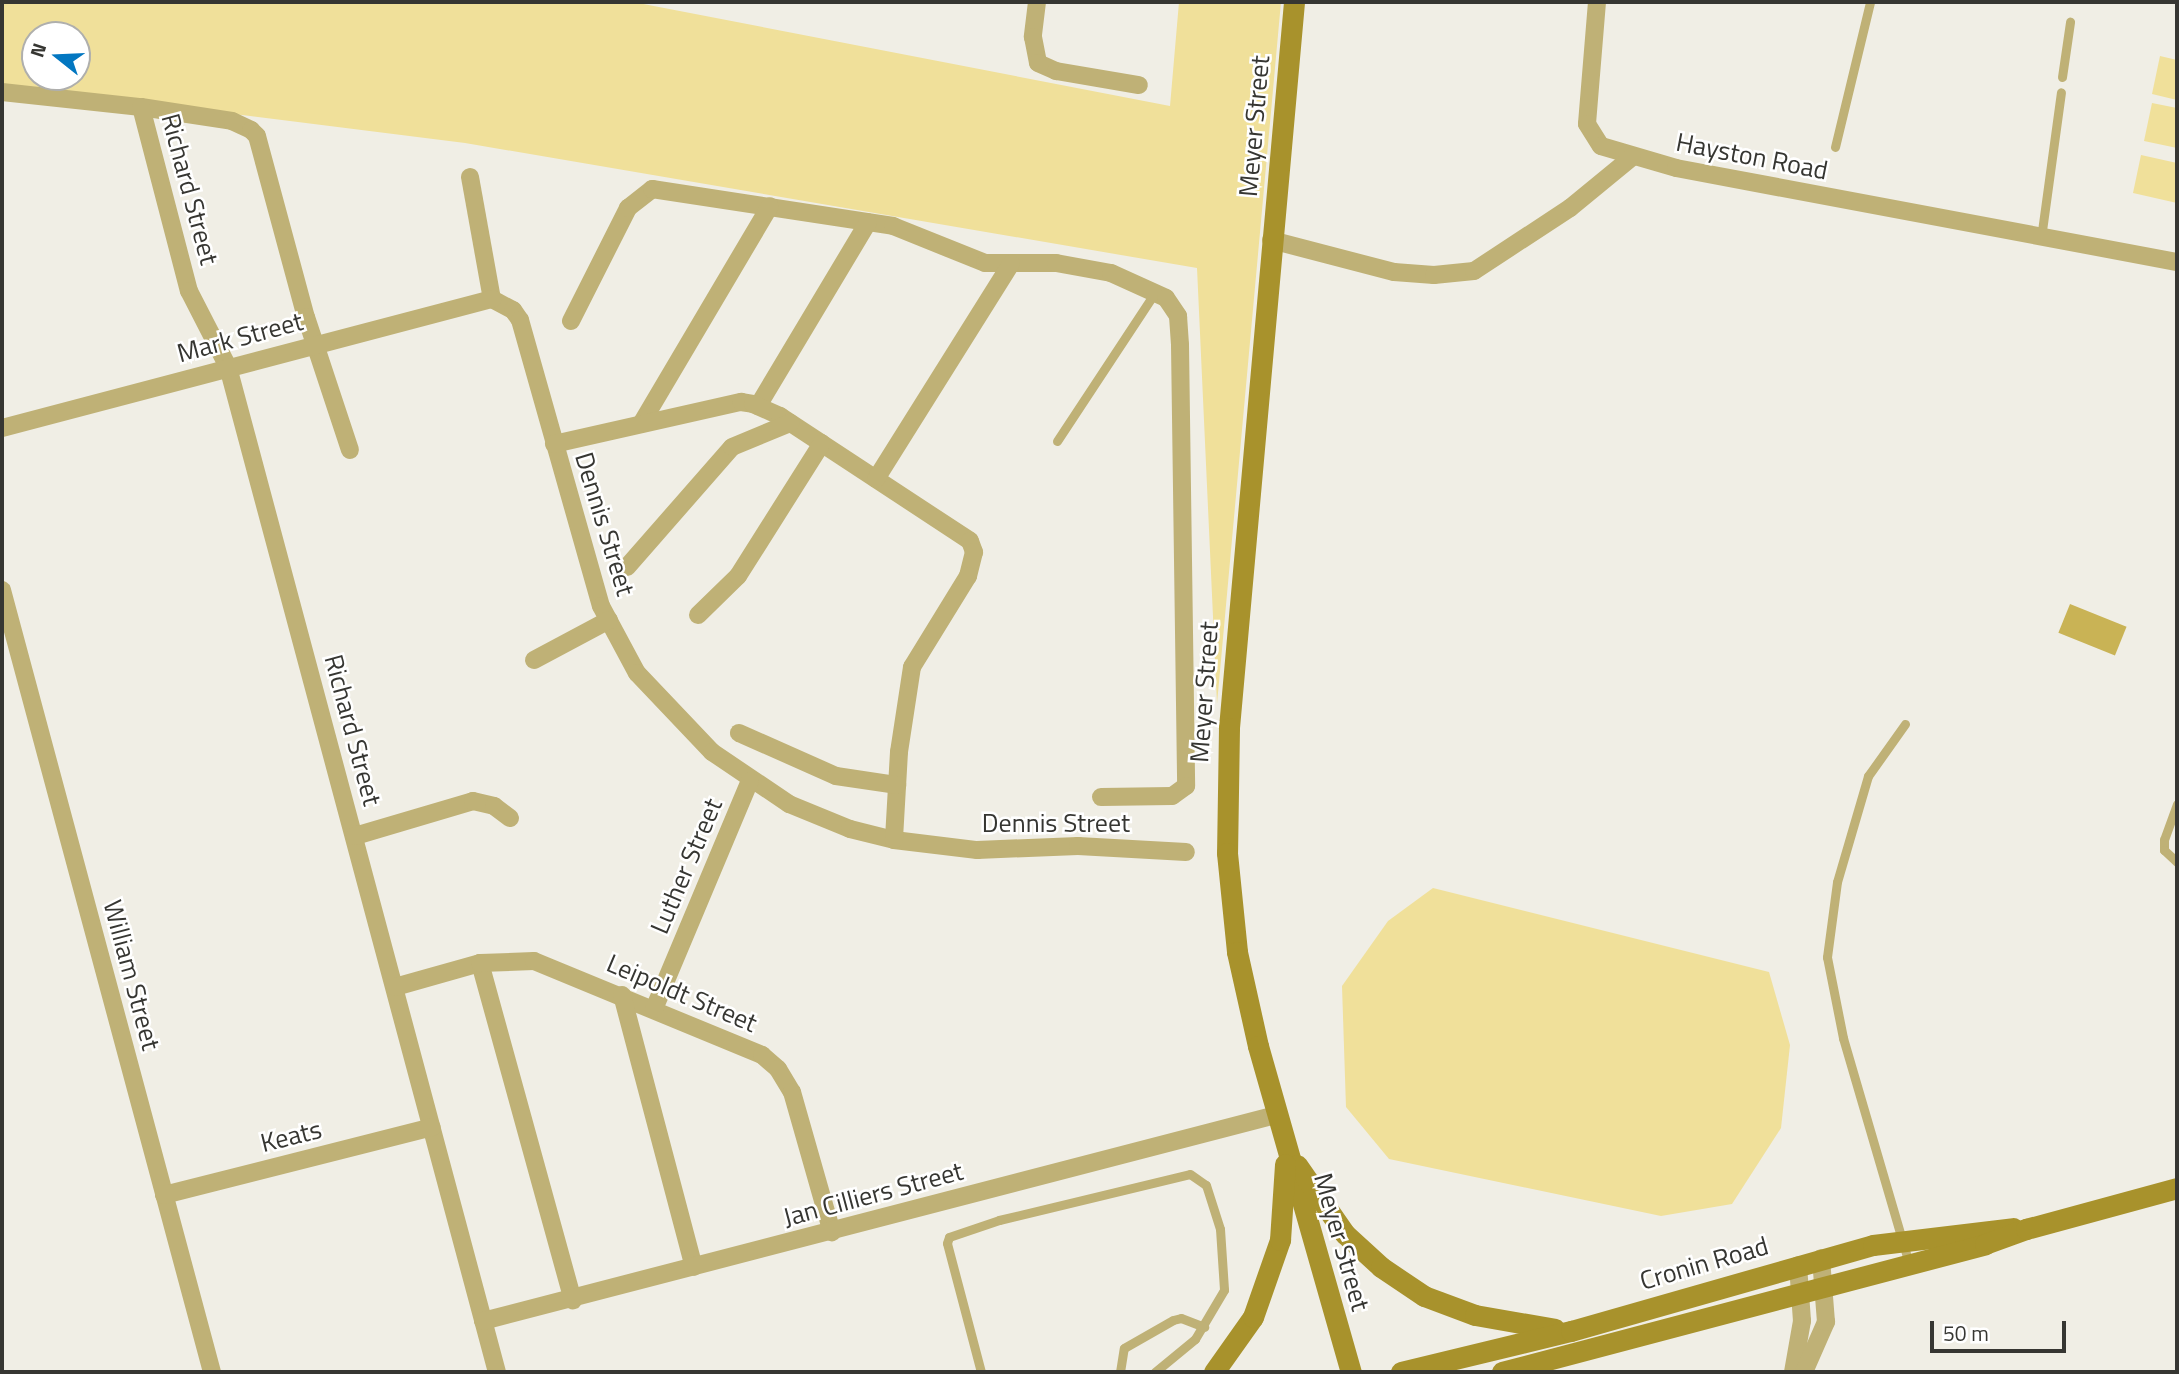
<!DOCTYPE html>
<html>
<head>
<meta charset="utf-8">
<style>
  body { margin:0 }
  #map { position:relative; width:2179px; height:1374px; overflow:hidden; background:#f0eee5; font-family:"Titillium Web",sans-serif }
  div>[style] { position:absolute }
  [style*='--x'] { left:calc(var(--x)*1px); top:calc(var(--y)*1px); width:calc(var(--w)*1px); rotate:calc(var(--a)*1deg) }
  .green>* { inset:0; background:#f0e09a }
  .water>* { inset:0; background:#c9b355; transform-origin:0 0 }
  .lane>* { height:9px; margin:-4.5px; padding:0 4.5px; transform-origin:4.5px; border-radius:4.5px; background:#bfb176 }
  .street>* { height:18px; margin:-9px; padding:0 9px; transform-origin:9px; border-radius:9px; background:#bfb176 }
  .secondary>* { height:21px; margin:-10.5px; padding:0 10.5px; transform-origin:10.5px; border-radius:10.5px; background:#a8922c }
  span { translate:-50% -50%; white-space:nowrap; text-align:center; line-height:1.15; -webkit-text-stroke:5px #fff; paint-order:stroke }
  .street-label { font-size:26px; color:#363632 }
  .frame { position:absolute; inset:0; border:4px solid #363632; pointer-events:none }
  .north { position:absolute; left:21px; top:21px; width:70px; height:70px; box-sizing:border-box; background:#fff; border:2px solid #afafad; border-radius:50%; rotate:288deg; font-size:19px; font-weight:700; line-height:28px; text-align:center; color:#363632 }
  .north::after { content:''; display:block; margin:auto; width:24px; height:32px; background:#0377c1; clip-path:polygon(50% 0,100% 100%,50% 72%,0 100%) }
  .scale { position:absolute; left:1930px; top:1321px; width:136px; height:32px; box-sizing:border-box; border:4px solid #363632; border-top:0; padding-left:9px; font-size:21px; line-height:24px; white-space:nowrap; color:#363632; -webkit-text-stroke:5px #fff; paint-order:stroke }
</style>
</head>
<body>
<div id="map">
  <div class="green">
    <div style="clip-path:polygon(evenodd,2px 2px,633px 2px,1170px 106px,1179px 2px,1281px 2px,1217px 704px,1197px 268px,465px 143px,2px 85px,2px 2px,35px 35px,77px 35px,77px 77px,35px 77px,35px 35px)"></div>
    <div style="clip-path:polygon(2160px 56px,2177px 60px,2177px 100px,2152px 94px)"></div>
    <div style="clip-path:polygon(2152px 103px,2177px 108px,2177px 148px,2144px 141px)"></div>
    <div style="clip-path:polygon(2141px 155px,2177px 163px,2177px 203px,2133px 193px)"></div>
    <div style="clip-path:polygon(1433px 888px,1769px 972px,1790px 1045px,1781px 1128px,1732px 1204px,1661px 1216px,1389px 1159px,1346px 1107px,1342px 986px,1388px 921px)"></div>
  </div>
  <div class="water">
    <div style="left:2070px;top:604px;width:61px;height:31px;rotate:22deg"></div>
  </div>
  <div class="lane">
    <div style="--x:2062;--y:77;--w:56;--a:-81.7"></div>
    <div style="--x:1835;--y:147;--w:149;--a:-76.4"></div>
    <div style="--x:2041;--y:238;--w:147;--a:-82.2"></div>
    <div style="--x:1057;--y:441;--w:180;--a:-56.6"></div>
    <div style="--x:1905;--y:724;--w:64;--a:125.4"></div>
    <div style="--x:1868;--y:776;--w:110;--a:106.3"></div>
    <div style="--x:1837;--y:882;--w:76;--a:97.6"></div>
    <div style="--x:1827;--y:957;--w:83;--a:78.8"></div>
    <div style="--x:1843;--y:1038;--w:234;--a:73.7"></div>
    <div style="--x:2177;--y:804;--w:38;--a:110"></div>
    <div style="--x:2164;--y:840;--w:10;--a:90"></div>
    <div style="--x:2164;--y:850;--w:18;--a:43"></div>
    <div style="--x:981;--y:1372;--w:133;--a:-104.8"></div>
    <div style="--x:947;--y:1243;--w:6;--a:-72"></div>
    <div style="--x:949;--y:1237;--w:53;--a:-18.8"></div>
    <div style="--x:999;--y:1220;--w:196;--a:-13.5"></div>
    <div style="--x:1190;--y:1174;--w:19;--a:35"></div>
    <div style="--x:1206;--y:1185;--w:46;--a:72.3"></div>
    <div style="--x:1220;--y:1229;--w:61;--a:86.2"></div>
    <div style="--x:1224;--y:1290;--w:57;--a:120.6"></div>
    <div style="--x:1195;--y:1339;--w:52;--a:140.5"></div>
    <div style="--x:1120;--y:1372;--w:24;--a:-81"></div>
    <div style="--x:1124;--y:1348;--w:56;--a:-29.7"></div>
    <div style="--x:1173;--y:1320;--w:8;--a:-14"></div>
    <div style="--x:1181;--y:1318;--w:25;--a:21"></div>
  </div>
  <div class="street">
    <div style="--x:1037;--y:2;--w:35;--a:97"></div>
    <div style="--x:1033;--y:37;--w:26;--a:79"></div>
    <div style="--x:1038;--y:63;--w:20;--a:24"></div>
    <div style="--x:1056;--y:71;--w:84;--a:9.6"></div>
    <div style="--x:1597;--y:2;--w:122;--a:94.7"></div>
    <div style="--x:1587;--y:124;--w:26;--a:58"></div>
    <div style="--x:1601;--y:146;--w:78;--a:16.3"></div>
    <div style="--x:1676;--y:168;--w:510;--a:10.63"></div>
    <div style="--x:2;--y:92;--w:140;--a:6.2"></div>
    <div style="--x:141;--y:107;--w:92;--a:8.7"></div>
    <div style="--x:232;--y:121;--w:21;--a:25"></div>
    <div style="--x:251;--y:130;--w:8;--a:45"></div>
    <div style="--x:257;--y:136;--w:188;--a:74.9"></div>
    <div style="--x:306;--y:317;--w:140;--a:71.7"></div>
    <div style="--x:141;--y:107;--w:190;--a:75.4"></div>
    <div style="--x:189;--y:291;--w:85;--a:62.8"></div>
    <div style="--x:228;--y:367;--w:1040;--a:75.02"></div>
    <div style="--x:470;--y:177;--w:124;--a:79.8"></div>
    <div style="--x:1271;--y:240;--w:127;--a:14.6"></div>
    <div style="--x:1394;--y:272;--w:40;--a:4.3"></div>
    <div style="--x:1434;--y:275;--w:40;--a:-5.7"></div>
    <div style="--x:1474;--y:271;--w:115;--a:-33.3"></div>
    <div style="--x:1570;--y:208;--w:80;--a:-39.4"></div>
    <div style="--x:492;--y:299;--w:24;--a:28"></div>
    <div style="--x:513;--y:310;--w:12;--a:55"></div>
    <div style="--x:520;--y:320;--w:297;--a:74.2"></div>
    <div style="--x:601;--y:606;--w:76;--a:61.8"></div>
    <div style="--x:637;--y:673;--w:109;--a:46.5"></div>
    <div style="--x:712;--y:752;--w:93;--a:34"></div>
    <div style="--x:789;--y:804;--w:66;--a:22.3"></div>
    <div style="--x:850;--y:829;--w:45;--a:14"></div>
    <div style="--x:894;--y:840;--w:84;--a:6.9"></div>
    <div style="--x:977;--y:850;--w:101;--a:-2.3"></div>
    <div style="--x:1078;--y:846;--w:108;--a:3.2"></div>
    <div style="--x:571;--y:321;--w:127;--a:-63.2"></div>
    <div style="--x:628;--y:208;--w:31;--a:-38"></div>
    <div style="--x:652;--y:189;--w:244;--a:8.7"></div>
    <div style="--x:893;--y:226;--w:99;--a:21.9"></div>
    <div style="--x:985;--y:263;--w:71;--a:0"></div>
    <div style="--x:1056;--y:263;--w:56;--a:10.3"></div>
    <div style="--x:1111;--y:273;--w:60;--a:24.4"></div>
    <div style="--x:1166;--y:298;--w:22;--a:56"></div>
    <div style="--x:1178;--y:316;--w:29;--a:86"></div>
    <div style="--x:1180;--y:345;--w:441;--a:89.2"></div>
    <div style="--x:1186;--y:786;--w:17;--a:144"></div>
    <div style="--x:1172;--y:796;--w:71;--a:179.2"></div>
    <div style="--x:758;--y:406;--w:214;--a:-59.1"></div>
    <div style="--x:641;--y:424;--w:253;--a:-59.4"></div>
    <div style="--x:2;--y:428;--w:507;--a:-14.75"></div>
    <div style="--x:554;--y:444;--w:192;--a:-12.7"></div>
    <div style="--x:741;--y:402;--w:12;--a:9"></div>
    <div style="--x:753;--y:404;--w:30;--a:24"></div>
    <div style="--x:780;--y:416;--w:227;--a:33.3"></div>
    <div style="--x:970;--y:541;--w:12;--a:70"></div>
    <div style="--x:974;--y:552;--w:25;--a:104"></div>
    <div style="--x:968;--y:576;--w:107;--a:121.6"></div>
    <div style="--x:912;--y:667;--w:86;--a:98.7"></div>
    <div style="--x:899;--y:752;--w:88;--a:93.3"></div>
    <div style="--x:876;--y:479;--w:254;--a:-57.9"></div>
    <div style="--x:627;--y:567;--w:159;--a:-48.8"></div>
    <div style="--x:732;--y:447;--w:63;--a:-22.5"></div>
    <div style="--x:2;--y:590;--w:810;--a:74.97"></div>
    <div style="--x:698;--y:615;--w:56;--a:-44.3"></div>
    <div style="--x:738;--y:576;--w:157;--a:-57.7"></div>
    <div style="--x:534;--y:660;--w:85;--a:-28.1"></div>
    <div style="--x:739;--y:733;--w:106;--a:23.9"></div>
    <div style="--x:836;--y:776;--w:62;--a:8.4"></div>
    <div style="--x:355;--y:836;--w:123;--a:-16.5"></div>
    <div style="--x:473;--y:801;--w:22;--a:13"></div>
    <div style="--x:494;--y:806;--w:20;--a:37"></div>
    <div style="--x:480;--y:963;--w:350;--a:74.6"></div>
    <div style="--x:395;--y:987;--w:88;--a:-15.8"></div>
    <div style="--x:480;--y:963;--w:54;--a:-2.1"></div>
    <div style="--x:534;--y:961;--w:247;--a:22.4"></div>
    <div style="--x:762;--y:1055;--w:21;--a:41"></div>
    <div style="--x:778;--y:1069;--w:27;--a:59"></div>
    <div style="--x:792;--y:1092;--w:146;--a:74.1"></div>
    <div style="--x:622;--y:995;--w:281;--a:75.2"></div>
    <div style="--x:654;--y:1009;--w:247;--a:-67.2"></div>
    <div style="--x:164;--y:1195;--w:276;--a:-14.2"></div>
    <div style="--x:483;--y:1321;--w:819;--a:-14.56"></div>
    <div style="--x:1793;--y:1372;--w:52;--a:-80"></div>
    <div style="--x:1802;--y:1321;--w:56;--a:-94.1"></div>
    <div style="--x:1804;--y:1372;--w:55;--a:-66.3"></div>
    <div style="--x:1826;--y:1322;--w:64;--a:-94.5"></div>
  </div>
  <div class="secondary">
    <div style="--x:1294;--y:2;--w:729;--a:95.12"></div>
    <div style="--x:1229;--y:728;--w:125;--a:90.9"></div>
    <div style="--x:1227;--y:853;--w:100;--a:84.2"></div>
    <div style="--x:1237;--y:952;--w:96;--a:77.4"></div>
    <div style="--x:1258;--y:1046;--w:339;--a:74.1"></div>
    <div style="--x:1297;--y:1165;--w:84;--a:55.2"></div>
    <div style="--x:1345;--y:1234;--w:49;--a:42.5"></div>
    <div style="--x:1381;--y:1267;--w:52;--a:34"></div>
    <div style="--x:1424;--y:1296;--w:54;--a:20.4"></div>
    <div style="--x:1475;--y:1315;--w:81;--a:9.9"></div>
    <div style="--x:1214;--y:1372;--w:67;--a:-54.7"></div>
    <div style="--x:1253;--y:1317;--w:82;--a:-70.7"></div>
    <div style="--x:1280;--y:1240;--w:76;--a:-86.2"></div>
    <div style="--x:1401;--y:1372;--w:175;--a:-13.6"></div>
    <div style="--x:1571;--y:1331;--w:314;--a:-15.9"></div>
    <div style="--x:1873;--y:1245;--w:141;--a:-6.9"></div>
    <div style="--x:1502;--y:1372;--w:500;--a:-14.8"></div>
    <div style="--x:1985;--y:1244;--w:44;--a:-20.1"></div>
    <div style="--x:2026;--y:1229;--w:156;--a:-15.2"></div>
  </div>
  <div class="street-label">
    <span style="left:1254px;top:126px;rotate:-85deg">Meyer Street</span>
    <span style="left:1752px;top:156px;rotate:11deg">Hayston Road</span>
    <span style="left:190px;top:189px;rotate:75deg">Richard Street</span>
    <span style="left:240px;top:337px;rotate:-15deg">Mark Street</span>
    <span style="left:605px;top:524px;rotate:73deg">Dennis Street</span>
    <span style="left:1204px;top:692px;rotate:-86deg">Meyer Street</span>
    <span style="left:353px;top:730px;rotate:75deg">Richard Street</span>
    <span style="left:1056px;top:823px">Dennis Street</span>
    <span style="left:686px;top:866px;rotate:-67deg">Luther Street</span>
    <span style="left:132px;top:975px;rotate:75deg">William Street</span>
    <span style="left:682px;top:993px;rotate:23deg">Leipoldt Street</span>
    <span style="left:291px;top:1136px;rotate:-14deg">Keats</span>
    <span style="left:873px;top:1194px;rotate:-15deg">Jan Cilliers Street</span>
    <span style="left:1342px;top:1242px;rotate:74deg">Meyer Street</span>
    <span style="left:1704px;top:1263px;rotate:-16deg">Cronin Road</span>
  </div>
  <div class="frame"></div>
  <div class="north">N</div>
  <div class="scale">50 m</div>
</div>
</body>
</html>
